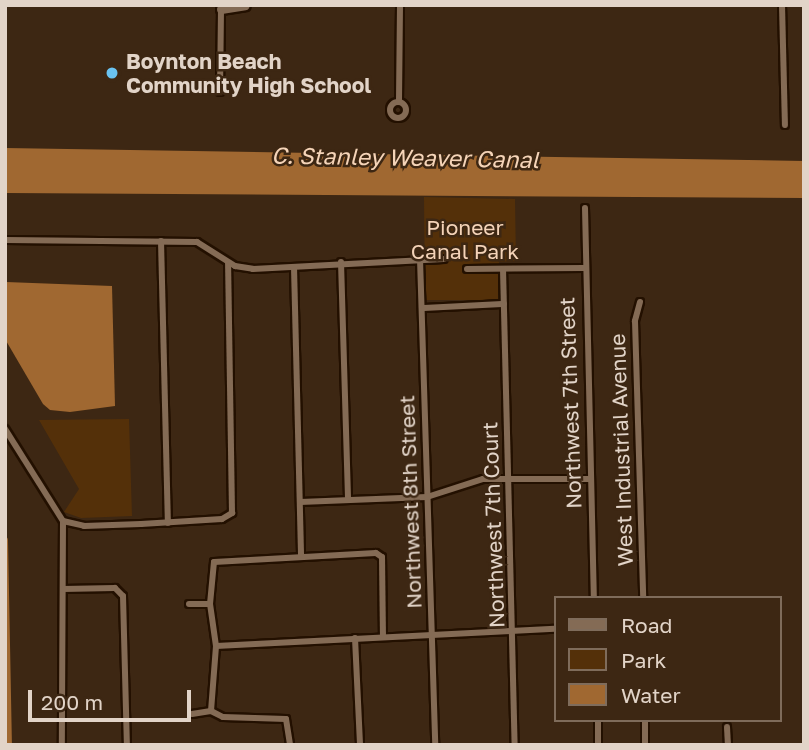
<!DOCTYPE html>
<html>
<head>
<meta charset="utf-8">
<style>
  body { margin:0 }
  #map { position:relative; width:809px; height:750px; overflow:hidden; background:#3d2713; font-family:"Golos Text",sans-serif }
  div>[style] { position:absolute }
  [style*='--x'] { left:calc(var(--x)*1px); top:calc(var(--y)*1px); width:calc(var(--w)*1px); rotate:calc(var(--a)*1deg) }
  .green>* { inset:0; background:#543009 }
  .water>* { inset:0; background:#a06831 }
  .canal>* { height:6px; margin:-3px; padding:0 3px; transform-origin:3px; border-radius:3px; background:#a06831 }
  .roads { filter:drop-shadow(2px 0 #231000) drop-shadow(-2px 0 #231000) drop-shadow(0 2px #231000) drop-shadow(0 -2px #231000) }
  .street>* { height:6px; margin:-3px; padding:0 3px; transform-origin:3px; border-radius:3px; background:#846b55 }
  .street>.ring { margin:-3px; padding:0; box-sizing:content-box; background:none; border:6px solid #846b55; border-radius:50% }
  .secondary>* { height:9px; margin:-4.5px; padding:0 4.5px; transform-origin:4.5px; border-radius:4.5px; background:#846b55 }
  .dots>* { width:19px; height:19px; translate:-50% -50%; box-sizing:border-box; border:4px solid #3d2713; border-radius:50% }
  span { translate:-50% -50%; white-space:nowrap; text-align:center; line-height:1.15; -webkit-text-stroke:5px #3d2713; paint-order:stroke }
  .poi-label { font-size:21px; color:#e2d4c8; font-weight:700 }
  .left { translate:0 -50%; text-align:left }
  .park-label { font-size:21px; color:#f4d3b8 }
  .street-label { font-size:21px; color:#e2d4c8 }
  .water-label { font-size:23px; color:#f5d4b8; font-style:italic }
  .frame { position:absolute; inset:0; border:7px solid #e2d4c8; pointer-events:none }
  .legend { position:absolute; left:554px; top:596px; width:228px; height:126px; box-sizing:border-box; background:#3d2713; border:2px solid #7f6c5b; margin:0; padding:9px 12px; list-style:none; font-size:21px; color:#e2d4c8 }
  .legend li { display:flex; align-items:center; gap:14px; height:35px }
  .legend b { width:35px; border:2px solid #7f6c5b }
  .scale { position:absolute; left:28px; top:690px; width:163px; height:32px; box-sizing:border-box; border:4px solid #e2d4c8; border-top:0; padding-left:9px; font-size:21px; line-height:24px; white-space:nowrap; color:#e2d4c8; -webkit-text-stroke:5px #3d2713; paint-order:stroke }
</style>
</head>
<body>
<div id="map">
  <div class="green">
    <div style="clip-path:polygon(424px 197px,515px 199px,516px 261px,499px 262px,498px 300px,425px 300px)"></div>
    <div style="clip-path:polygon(129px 419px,132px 516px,81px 518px,64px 512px,79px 489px,39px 420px)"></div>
  </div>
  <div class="water">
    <div style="clip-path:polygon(5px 148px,804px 161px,804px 198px,5px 193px)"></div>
    <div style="clip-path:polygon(6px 282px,112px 286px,115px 406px,70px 412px,50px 410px,43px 404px,5px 339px)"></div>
  </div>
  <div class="canal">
    <div style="--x:5;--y:540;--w:205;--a:88.9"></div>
  </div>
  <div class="roads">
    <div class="street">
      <div style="--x:782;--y:5;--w:120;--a:88.6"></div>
      <div style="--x:220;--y:92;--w:85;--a:-89.3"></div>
      <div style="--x:399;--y:101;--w:96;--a:-89.4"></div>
      <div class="ring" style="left:390px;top:102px;width:10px;height:10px"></div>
      <div style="--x:585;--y:208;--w:390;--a:88.7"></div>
      <div style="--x:5;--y:240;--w:192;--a:0.6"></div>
      <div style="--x:197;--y:242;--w:45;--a:32.3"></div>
      <div style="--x:235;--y:266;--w:18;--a:9"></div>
      <div style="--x:253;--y:269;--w:191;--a:-3"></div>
      <div style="--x:161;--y:241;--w:282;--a:88.6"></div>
      <div style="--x:420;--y:259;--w:486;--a:88.2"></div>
      <div style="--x:341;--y:262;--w:237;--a:88.3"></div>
      <div style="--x:294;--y:267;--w:289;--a:88.6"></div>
      <div style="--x:467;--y:269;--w:117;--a:-0.5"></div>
      <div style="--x:503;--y:269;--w:476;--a:88.6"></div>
      <div style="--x:640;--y:302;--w:20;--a:105"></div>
      <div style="--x:635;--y:321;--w:277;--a:88.3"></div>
      <div style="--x:422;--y:308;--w:82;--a:-2.8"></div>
      <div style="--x:5;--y:429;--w:109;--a:57.8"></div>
      <div style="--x:63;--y:521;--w:224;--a:90.3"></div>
      <div style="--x:300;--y:502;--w:127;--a:-2.3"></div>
      <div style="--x:427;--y:497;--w:59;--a:-17.8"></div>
      <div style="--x:483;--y:479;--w:106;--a:0"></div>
      <div style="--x:63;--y:521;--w:22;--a:13"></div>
      <div style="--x:84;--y:526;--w:57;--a:-2"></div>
      <div style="--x:141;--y:524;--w:81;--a:-3.5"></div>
      <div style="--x:222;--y:519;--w:12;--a:-31"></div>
      <div style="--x:232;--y:513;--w:250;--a:-90.9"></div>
      <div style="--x:63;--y:589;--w:52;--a:-1.1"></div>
      <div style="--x:115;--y:588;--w:11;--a:45"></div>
      <div style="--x:123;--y:596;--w:149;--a:88.5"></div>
      <div style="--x:189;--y:604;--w:21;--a:0"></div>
      <div style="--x:355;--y:638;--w:107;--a:87.3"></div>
      <div style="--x:216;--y:646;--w:339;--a:-2.9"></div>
      <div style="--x:211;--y:711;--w:65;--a:-85.6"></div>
      <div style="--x:216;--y:646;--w:42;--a:-98.1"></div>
      <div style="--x:210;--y:604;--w:42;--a:-84.6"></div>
      <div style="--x:214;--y:562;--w:162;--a:-3.2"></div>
      <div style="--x:376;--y:553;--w:7;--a:34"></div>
      <div style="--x:382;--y:557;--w:79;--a:89.3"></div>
      <div style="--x:211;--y:711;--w:13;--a:27"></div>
      <div style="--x:223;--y:717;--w:63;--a:1.8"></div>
      <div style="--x:286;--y:719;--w:26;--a:81"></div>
      <div style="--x:192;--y:714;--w:19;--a:-9"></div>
      <div style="--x:598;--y:720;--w:25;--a:90"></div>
      <div style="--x:645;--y:720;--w:25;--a:90"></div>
      <div style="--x:727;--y:727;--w:18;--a:87"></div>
    </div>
    <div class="secondary">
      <div style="--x:221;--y:9;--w:24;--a:-9"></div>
    </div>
  </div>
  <div class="dots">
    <div style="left:112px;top:73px;background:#6ac3f1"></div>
  </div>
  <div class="poi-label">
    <span class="left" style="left:126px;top:73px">Boynton Beach<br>Community High School</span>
  </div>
  <div class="park-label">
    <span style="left:465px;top:239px">Pioneer<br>Canal Park</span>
  </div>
  <div class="street-label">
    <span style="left:570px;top:403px;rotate:-92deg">Northwest 7th Street</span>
    <span style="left:621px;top:450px;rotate:-92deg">West Industrial Avenue</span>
    <span style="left:410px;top:502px;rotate:-92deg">Northwest 8th Street</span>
    <span style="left:493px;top:525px;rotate:-92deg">Northwest 7th Court</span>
  </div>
  <div class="water-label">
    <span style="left:405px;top:157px;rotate:1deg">C. Stanley Weaver Canal</span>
  </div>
  <div class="frame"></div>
  <ul class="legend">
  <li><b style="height:9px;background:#846b55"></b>Road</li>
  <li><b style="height:19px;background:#543009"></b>Park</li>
  <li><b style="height:19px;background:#a06831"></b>Water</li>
  </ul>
  <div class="scale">200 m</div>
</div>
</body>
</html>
